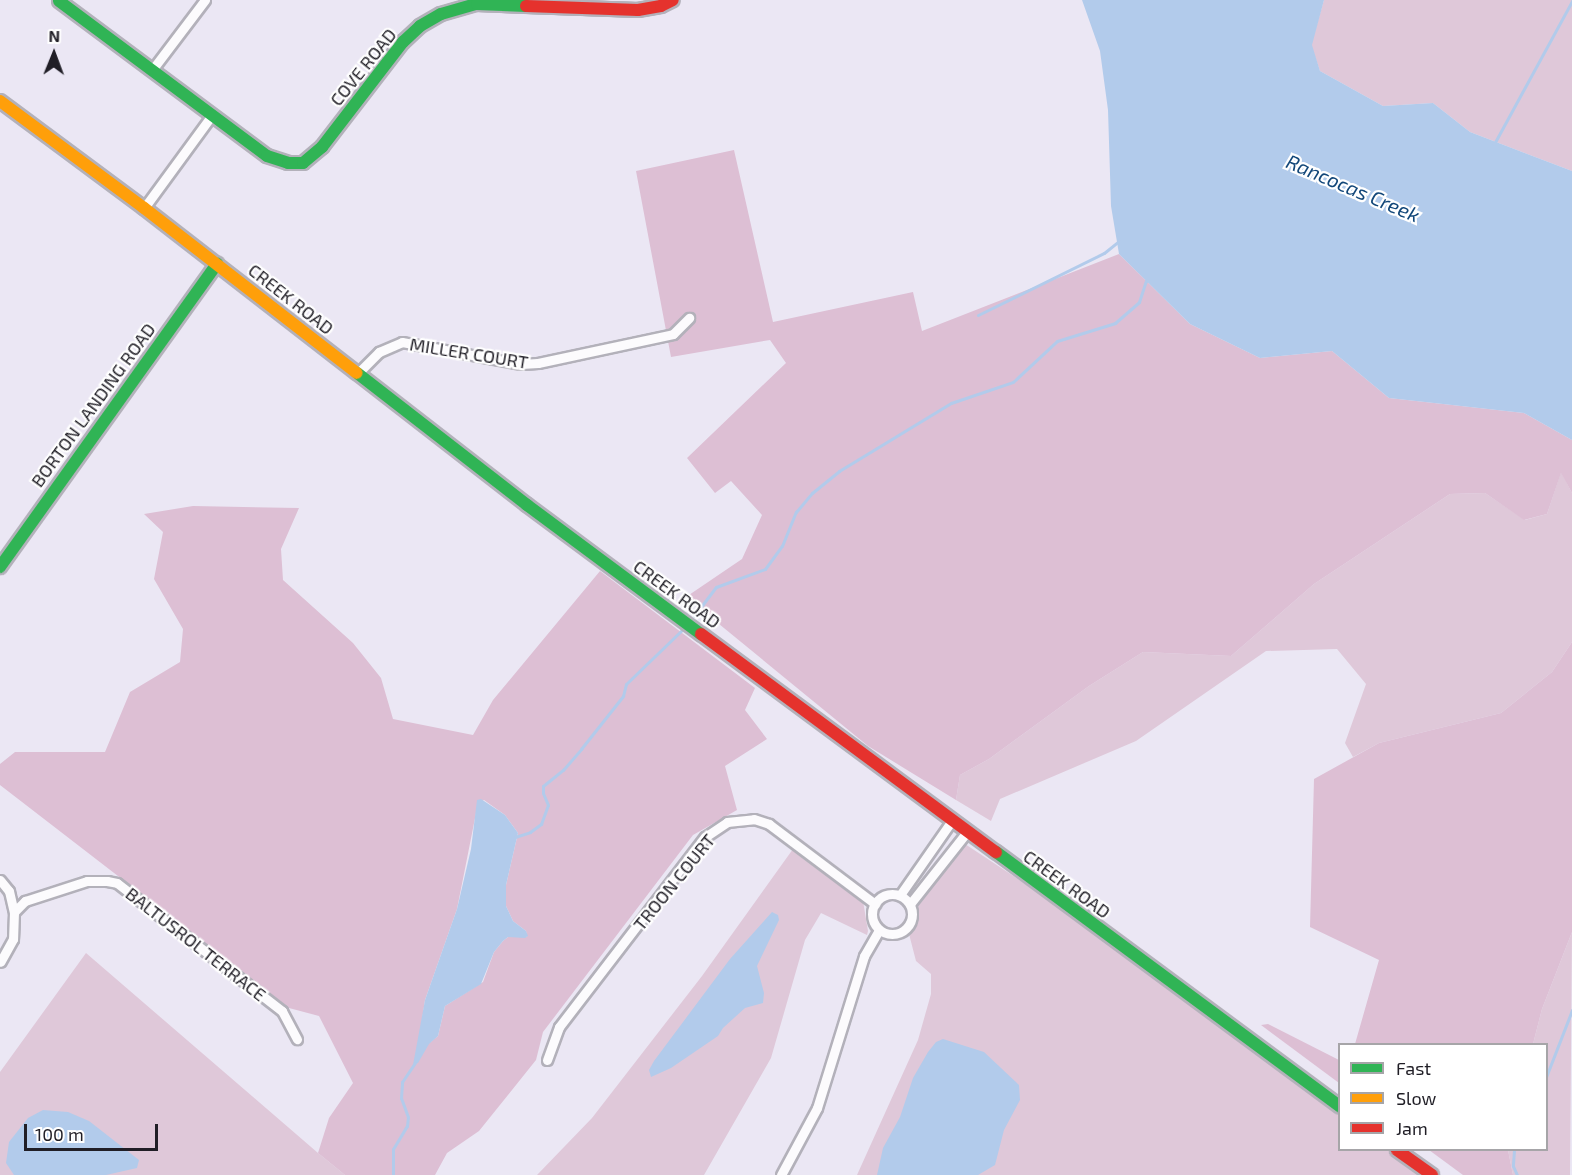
<!DOCTYPE html>
<html>
<head>
<meta charset="utf-8">
<style>
  body { margin:0 }
  #map { position:relative; width:1572px; height:1175px; overflow:hidden; background:#ebe7f4; font-family:"Exo 2",sans-serif }
  div>[style] { position:absolute }
  [style*='--x'] { left:calc(var(--x)*1px); top:calc(var(--y)*1px); width:calc(var(--w)*1px); rotate:calc(var(--a)*1deg) }
  .green>* { inset:0; background:#dfc8d9 }
  .forest>* { inset:0; background:#ddbfd4 }
  .water>* { inset:0; background:#b2cbeb }
  .stream>* { height:3px; margin:-1.5px; padding:0 1.5px; transform-origin:1.5px; border-radius:1.5px; background:#b2cbeb }
  .roads { filter:drop-shadow(2px 0 #b3b1ba) drop-shadow(-2px 0 #b3b1ba) drop-shadow(0 2px #b3b1ba) drop-shadow(0 -2px #b3b1ba) }
  .street>* { height:9px; margin:-4.5px; padding:0 4.5px; transform-origin:4.5px; border-radius:4.5px; background:#fcfbfd }
  .street>.ring { margin:-4.5px; padding:0; box-sizing:content-box; background:none; border:9px solid #fcfbfd; border-radius:50% }
  .fast>* { height:12px; margin:-6px; padding:0 6px; transform-origin:6px; border-radius:6px; background:#30b455 }
  .slow>* { height:12px; margin:-6px; padding:0 6px; transform-origin:6px; border-radius:6px; background:#ff9f0a }
  .jam>* { height:12px; margin:-6px; padding:0 6px; transform-origin:6px; border-radius:6px; background:#e5322d }
  span { translate:-50% -50%; white-space:nowrap; text-align:center; line-height:1.15; -webkit-text-stroke:4.5px #fff; paint-order:stroke }
  .street-label { font-size:18px; color:#201e26 }
  .water-label { font-size:20px; color:#124779; font-style:italic }
  .legend { position:absolute; left:1338px; top:1043px; width:210px; height:108px; box-sizing:border-box; background:#fff; border:2px solid #a6a5a8; margin:0; padding:8px 10px; list-style:none; font-size:18px; color:#201e26 }
  .legend li { display:flex; align-items:center; gap:12px; height:30px }
  .legend b { width:30px; border:2px solid #a6a5a8 }
  .north { position:absolute; left:24px; top:24px; width:60px; height:60px; -webkit-text-stroke:4px #fff; paint-order:stroke; rotate:1deg; font-size:16px; font-weight:700; line-height:24px; text-align:center; color:#201e26 }
  .north::after { content:''; display:block; margin:auto; width:21px; height:27px; background:#201e26; clip-path:polygon(50% 0,100% 100%,50% 72%,0 100%) }
  .scale { position:absolute; left:24px; top:1124px; width:134px; height:27px; box-sizing:border-box; border:3px solid #201e26; border-top:0; padding-left:8px; font-size:18px; line-height:21px; white-space:nowrap; color:#201e26; -webkit-text-stroke:4px #fff; paint-order:stroke }
</style>
</head>
<body>
<div id="map">
  <div class="green">
    <div style="clip-path:polygon(1324px 0,1572px 0,1572px 171px,1470px 132px,1433px 103px,1383px 106px,1320px 71px,1311px 45px)"></div>
    <div style="clip-path:polygon(1561px 472px,1572px 493px,1572px 642px,1552px 672px,1501px 713px,1379px 743px,1353px 757px,1345px 743px,1366px 684px,1337px 649px,1266px 651px,1136px 741px,1000px 799px,991px 821px,956px 800px,960px 775px,989px 759px,1089px 686px,1143px 652px,1231px 656px,1314px 584px,1450px 494px,1485px 493px,1525px 520px,1547px 514px)"></div>
    <div style="clip-path:polygon(965px 844px,1131px 954px,1339px 1113px,1340px 1150px,1388px 1150px,1421px 1175px,857px 1175px,918px 1040px,931px 994px,931px 974px,916px 961px,909px 934px,915px 923px,917px 904px)"></div>
    <div style="clip-path:polygon(793px 849px,863px 901px,868px 931px,867px 935px,821px 913px,805px 940px,771px 1058px,704px 1175px,537px 1175px,592px 1118px,702px 976px)"></div>
    <div style="clip-path:polygon(1572px 932px,1570px 1175px,1513px 1175px,1508px 1150px,1546px 1150px,1546px 1044px,1533px 1044px,1542px 1009px)"></div>
    <div style="clip-path:polygon(86px 953px,318px 1153px,345px 1175px,0 1175px,0 1072px)"></div>
  </div>
  <div class="forest">
    <div style="clip-path:polygon(734px 150px,773px 322px,913px 292px,922px 331px,1119px 254px,1190px 324px,1260px 358px,1332px 351px,1389px 398px,1524px 413px,1572px 440px,1572px 493px,1561px 473px,1547px 514px,1524px 520px,1485px 493px,1450px 494px,1314px 584px,1231px 656px,1143px 652px,1089px 686px,989px 759px,960px 775px,956px 800px,868px 746px,686px 597px,742px 559px,762px 515px,731px 481px,715px 493px,687px 458px,786px 363px,770px 340px,671px 357px,636px 171px)"></div>
    <div style="clip-path:polygon(evenodd,193px 506px,299px 508px,281px 549px,283px 580px,353px 643px,381px 678px,393px 719px,473px 735px,493px 700px,600px 571px,755px 688px,745px 710px,767px 739px,725px 766px,737px 810px,693px 835px,543px 1032px,536px 1060px,479px 1131px,447px 1153px,435px 1175px,345px 1175px,318px 1153px,329px 1118px,353px 1083px,319px 1016px,289px 1008px,0 785px,0 764px,15px 752px,105px 752px,130px 692px,180px 662px,183px 629px,154px 579px,163px 532px,144px 514px,193px 506px,484px 800px,505px 815px,518px 833px,506px 885px,506px 906px,513px 921px,526px 931px,527px 937px,508px 937px,503px 941px,494px 952px,483px 982px,445px 1006px,438px 1036px,417px 1053px,425px 1000px,457px 909px,478px 803px,484px 800px)"></div>
    <div style="clip-path:polygon(1572px 642px,1572px 932px,1542px 1009px,1533px 1044px,1355px 1044px,1379px 960px,1310px 927px,1314px 779px,1379px 743px,1501px 713px,1552px 672px)"></div>
    <div style="clip-path:polygon(1268px 1024px,1339px 1060px,1339px 1083px,1261px 1025px)"></div>
    <div style="clip-path:polygon(1429px 1150px,1508px 1150px,1513px 1175px,1463px 1175px)"></div>
  </div>
  <div class="water">
    <div style="clip-path:polygon(1082px 0,1324px 0,1312px 45px,1320px 71px,1383px 106px,1433px 103px,1470px 132px,1572px 171px,1572px 440px,1524px 413px,1389px 398px,1332px 351px,1260px 358px,1190px 324px,1119px 254px,1111px 206px,1108px 110px,1100px 51px)"></div>
    <div style="clip-path:polygon(481px 799px,505px 815px,518px 833px,506px 885px,506px 906px,513px 921px,526px 931px,528px 936px,525px 938px,508px 937px,503px 941px,494px 952px,481px 984px,445px 1006px,438px 1036px,429px 1044px,418px 1063px,413px 1065px,425px 1000px,457px 909px,471px 849px,477px 800px)"></div>
    <div style="clip-path:polygon(772px 912px,778px 915px,779px 920px,757px 966px,764px 993px,763px 1003px,745px 1008px,723px 1028px,718px 1036px,671px 1068px,651px 1077px,649px 1070px,654px 1061px,730px 959px)"></div>
    <div style="clip-path:polygon(943px 1039px,984px 1052px,1019px 1085px,1020px 1100px,1004px 1130px,995px 1165px,978px 1175px,877px 1175px,883px 1148px,900px 1117px,913px 1078px,928px 1052px,936px 1042px)"></div>
    <div style="clip-path:polygon(43px 1110px,68px 1112px,89px 1121px,139px 1160px,137px 1168px,106px 1175px,14px 1175px,6px 1163px,9px 1142px,28px 1118px)"></div>
  </div>
  <div class="stream">
    <div style="--x:1494;--y:144;--w:163;--a:-61.4"></div>
    <div style="--x:978;--y:315;--w:140;--a:-26.2"></div>
    <div style="--x:1104;--y:253;--w:19;--a:-39"></div>
    <div style="--x:694;--y:616;--w:36;--a:-53"></div>
    <div style="--x:716;--y:587;--w:52;--a:-20.2"></div>
    <div style="--x:765;--y:569;--w:29;--a:-54"></div>
    <div style="--x:782;--y:546;--w:37;--a:-68"></div>
    <div style="--x:796;--y:512;--w:25;--a:-50"></div>
    <div style="--x:812;--y:493;--w:35;--a:-39"></div>
    <div style="--x:839;--y:471;--w:131;--a:-31.3"></div>
    <div style="--x:951;--y:403;--w:65;--a:-18.7"></div>
    <div style="--x:1013;--y:382;--w:60;--a:-43"></div>
    <div style="--x:1057;--y:341;--w:61;--a:-17.2"></div>
    <div style="--x:1115;--y:323;--w:32;--a:-41"></div>
    <div style="--x:1139;--y:302;--w:22;--a:-72"></div>
    <div style="--x:1146;--y:281;--w:3;--a:-18"></div>
    <div style="--x:515;--y:837;--w:16;--a:-18"></div>
    <div style="--x:530;--y:832;--w:14;--a:-36"></div>
    <div style="--x:541;--y:824;--w:20;--a:-70"></div>
    <div style="--x:548;--y:805;--w:13;--a:-113"></div>
    <div style="--x:543;--y:793;--w:7;--a:-90"></div>
    <div style="--x:543;--y:786;--w:26;--a:-39"></div>
    <div style="--x:563;--y:770;--w:28;--a:-49"></div>
    <div style="--x:581;--y:749;--w:68;--a:-51.6"></div>
    <div style="--x:623;--y:696;--w:12;--a:-76"></div>
    <div style="--x:626;--y:684;--w:81;--a:-44"></div>
    <div style="--x:1546;--y:1077;--w:72;--a:-68.8"></div>
    <div style="--x:1514;--y:1150;--w:16;--a:94"></div>
    <div style="--x:1513;--y:1166;--w:10;--a:66"></div>
    <div style="--x:393;--y:1175;--w:26;--a:-90"></div>
    <div style="--x:393;--y:1149;--w:27;--a:-59"></div>
    <div style="--x:407;--y:1126;--w:9;--a:-84"></div>
    <div style="--x:408;--y:1117;--w:20;--a:-110"></div>
    <div style="--x:401;--y:1098;--w:16;--a:-86"></div>
    <div style="--x:402;--y:1082;--w:23;--a:-56"></div>
  </div>
  <div class="roads">
    <div class="street">
      <div style="--x:152;--y:70;--w:88;--a:-52.9"></div>
      <div style="--x:144;--y:208;--w:115;--a:-53.8"></div>
      <div style="--x:358;--y:373;--w:30;--a:-45"></div>
      <div style="--x:379;--y:352;--w:25;--a:-23"></div>
      <div style="--x:402;--y:342;--w:121;--a:10.5"></div>
      <div style="--x:521;--y:364;--w:17;--a:-3"></div>
      <div style="--x:538;--y:363;--w:138;--a:-12.1"></div>
      <div style="--x:673;--y:334;--w:23;--a:-45"></div>
      <div style="--x:0;--y:880;--w:14;--a:51"></div>
      <div style="--x:9;--y:891;--w:22;--a:77"></div>
      <div style="--x:14;--y:912;--w:27;--a:92"></div>
      <div style="--x:13;--y:939;--w:26;--a:119"></div>
      <div class="ring" style="left:872px;top:894px;width:31px;height:31px"></div>
      <div style="--x:900;--y:895;--w:89;--a:-55.1"></div>
      <div style="--x:910;--y:904;--w:90;--a:-51.7"></div>
      <div style="--x:14;--y:912;--w:16;--a:-45"></div>
      <div style="--x:25;--y:901;--w:65;--a:-17.9"></div>
      <div style="--x:87;--y:881;--w:20;--a:0"></div>
      <div style="--x:107;--y:881;--w:10;--a:11"></div>
      <div style="--x:117;--y:883;--w:209;--a:37.8"></div>
      <div style="--x:282;--y:1011;--w:32;--a:62"></div>
      <div style="--x:547;--y:1060;--w:35;--a:-70"></div>
      <div style="--x:559;--y:1027;--w:240;--a:-52.5"></div>
      <div style="--x:705;--y:837;--w:27;--a:-34"></div>
      <div style="--x:727;--y:822;--w:27;--a:-6"></div>
      <div style="--x:754;--y:819;--w:16;--a:18"></div>
      <div style="--x:769;--y:824;--w:133;--a:37"></div>
      <div style="--x:781;--y:1175;--w:76;--a:-61.8"></div>
      <div style="--x:817;--y:1108;--w:159;--a:-72.8"></div>
      <div style="--x:864;--y:956;--w:30;--a:-60"></div>
    </div>
    <div class="fast">
      <div style="--x:59;--y:1;--w:259;--a:36.7"></div>
      <div style="--x:267;--y:156;--w:22;--a:18"></div>
      <div style="--x:288;--y:163;--w:15;--a:0"></div>
      <div style="--x:303;--y:163;--w:25;--a:-40"></div>
      <div style="--x:322;--y:147;--w:133;--a:-52.4"></div>
      <div style="--x:403;--y:42;--w:23;--a:-43"></div>
      <div style="--x:420;--y:26;--w:24;--a:-30"></div>
      <div style="--x:441;--y:14;--w:37;--a:-16"></div>
      <div style="--x:477;--y:4;--w:49;--a:2.3"></div>
      <div style="--x:357;--y:373;--w:215;--a:37.8"></div>
      <div style="--x:527;--y:505;--w:217;--a:36.6"></div>
      <div style="--x:0;--y:567;--w:373;--a:-54.4"></div>
      <div style="--x:996;--y:852;--w:428;--a:36.5"></div>
    </div>
    <div class="slow">
      <div style="--x:0;--y:101;--w:179;--a:36.6"></div>
      <div style="--x:144;--y:208;--w:269;--a:37.8"></div>
    </div>
    <div class="jam">
      <div style="--x:526;--y:6;--w:112;--a:2"></div>
      <div style="--x:638;--y:10;--w:23;--a:-10"></div>
      <div style="--x:661;--y:6;--w:13;--a:-27"></div>
      <div style="--x:701;--y:634;--w:367;--a:36.5"></div>
      <div style="--x:1397;--y:1150;--w:43;--a:35.5"></div>
    </div>
  </div>
  <div class="street-label">
    <span style="left:363px;top:67px;rotate:-51deg">COVE ROAD</span>
    <span style="left:291px;top:299px;rotate:38deg">CREEK ROAD</span>
    <span style="left:469px;top:353px;rotate:9deg">MILLER COURT</span>
    <span style="left:93px;top:405px;rotate:-54deg">BORTON LANDING ROAD</span>
    <span style="left:677px;top:594px;rotate:36deg">CREEK ROAD</span>
    <span style="left:674px;top:882px;rotate:-51deg">TROON COURT</span>
    <span style="left:1067px;top:884px;rotate:36deg">CREEK ROAD</span>
    <span style="left:196px;top:944px;rotate:38deg">BALTUSROL TERRACE</span>
  </div>
  <div class="water-label">
    <span style="left:1353px;top:188px;rotate:23deg">Rancocas Creek</span>
  </div>
  <ul class="legend">
  <li><b style="height:8px;background:#30b455"></b>Fast</li>
  <li><b style="height:8px;background:#ff9f0a"></b>Slow</li>
  <li><b style="height:8px;background:#e5322d"></b>Jam</li>
  </ul>
  <div class="north">N</div>
  <div class="scale">100 m</div>
</div>
</body>
</html>
